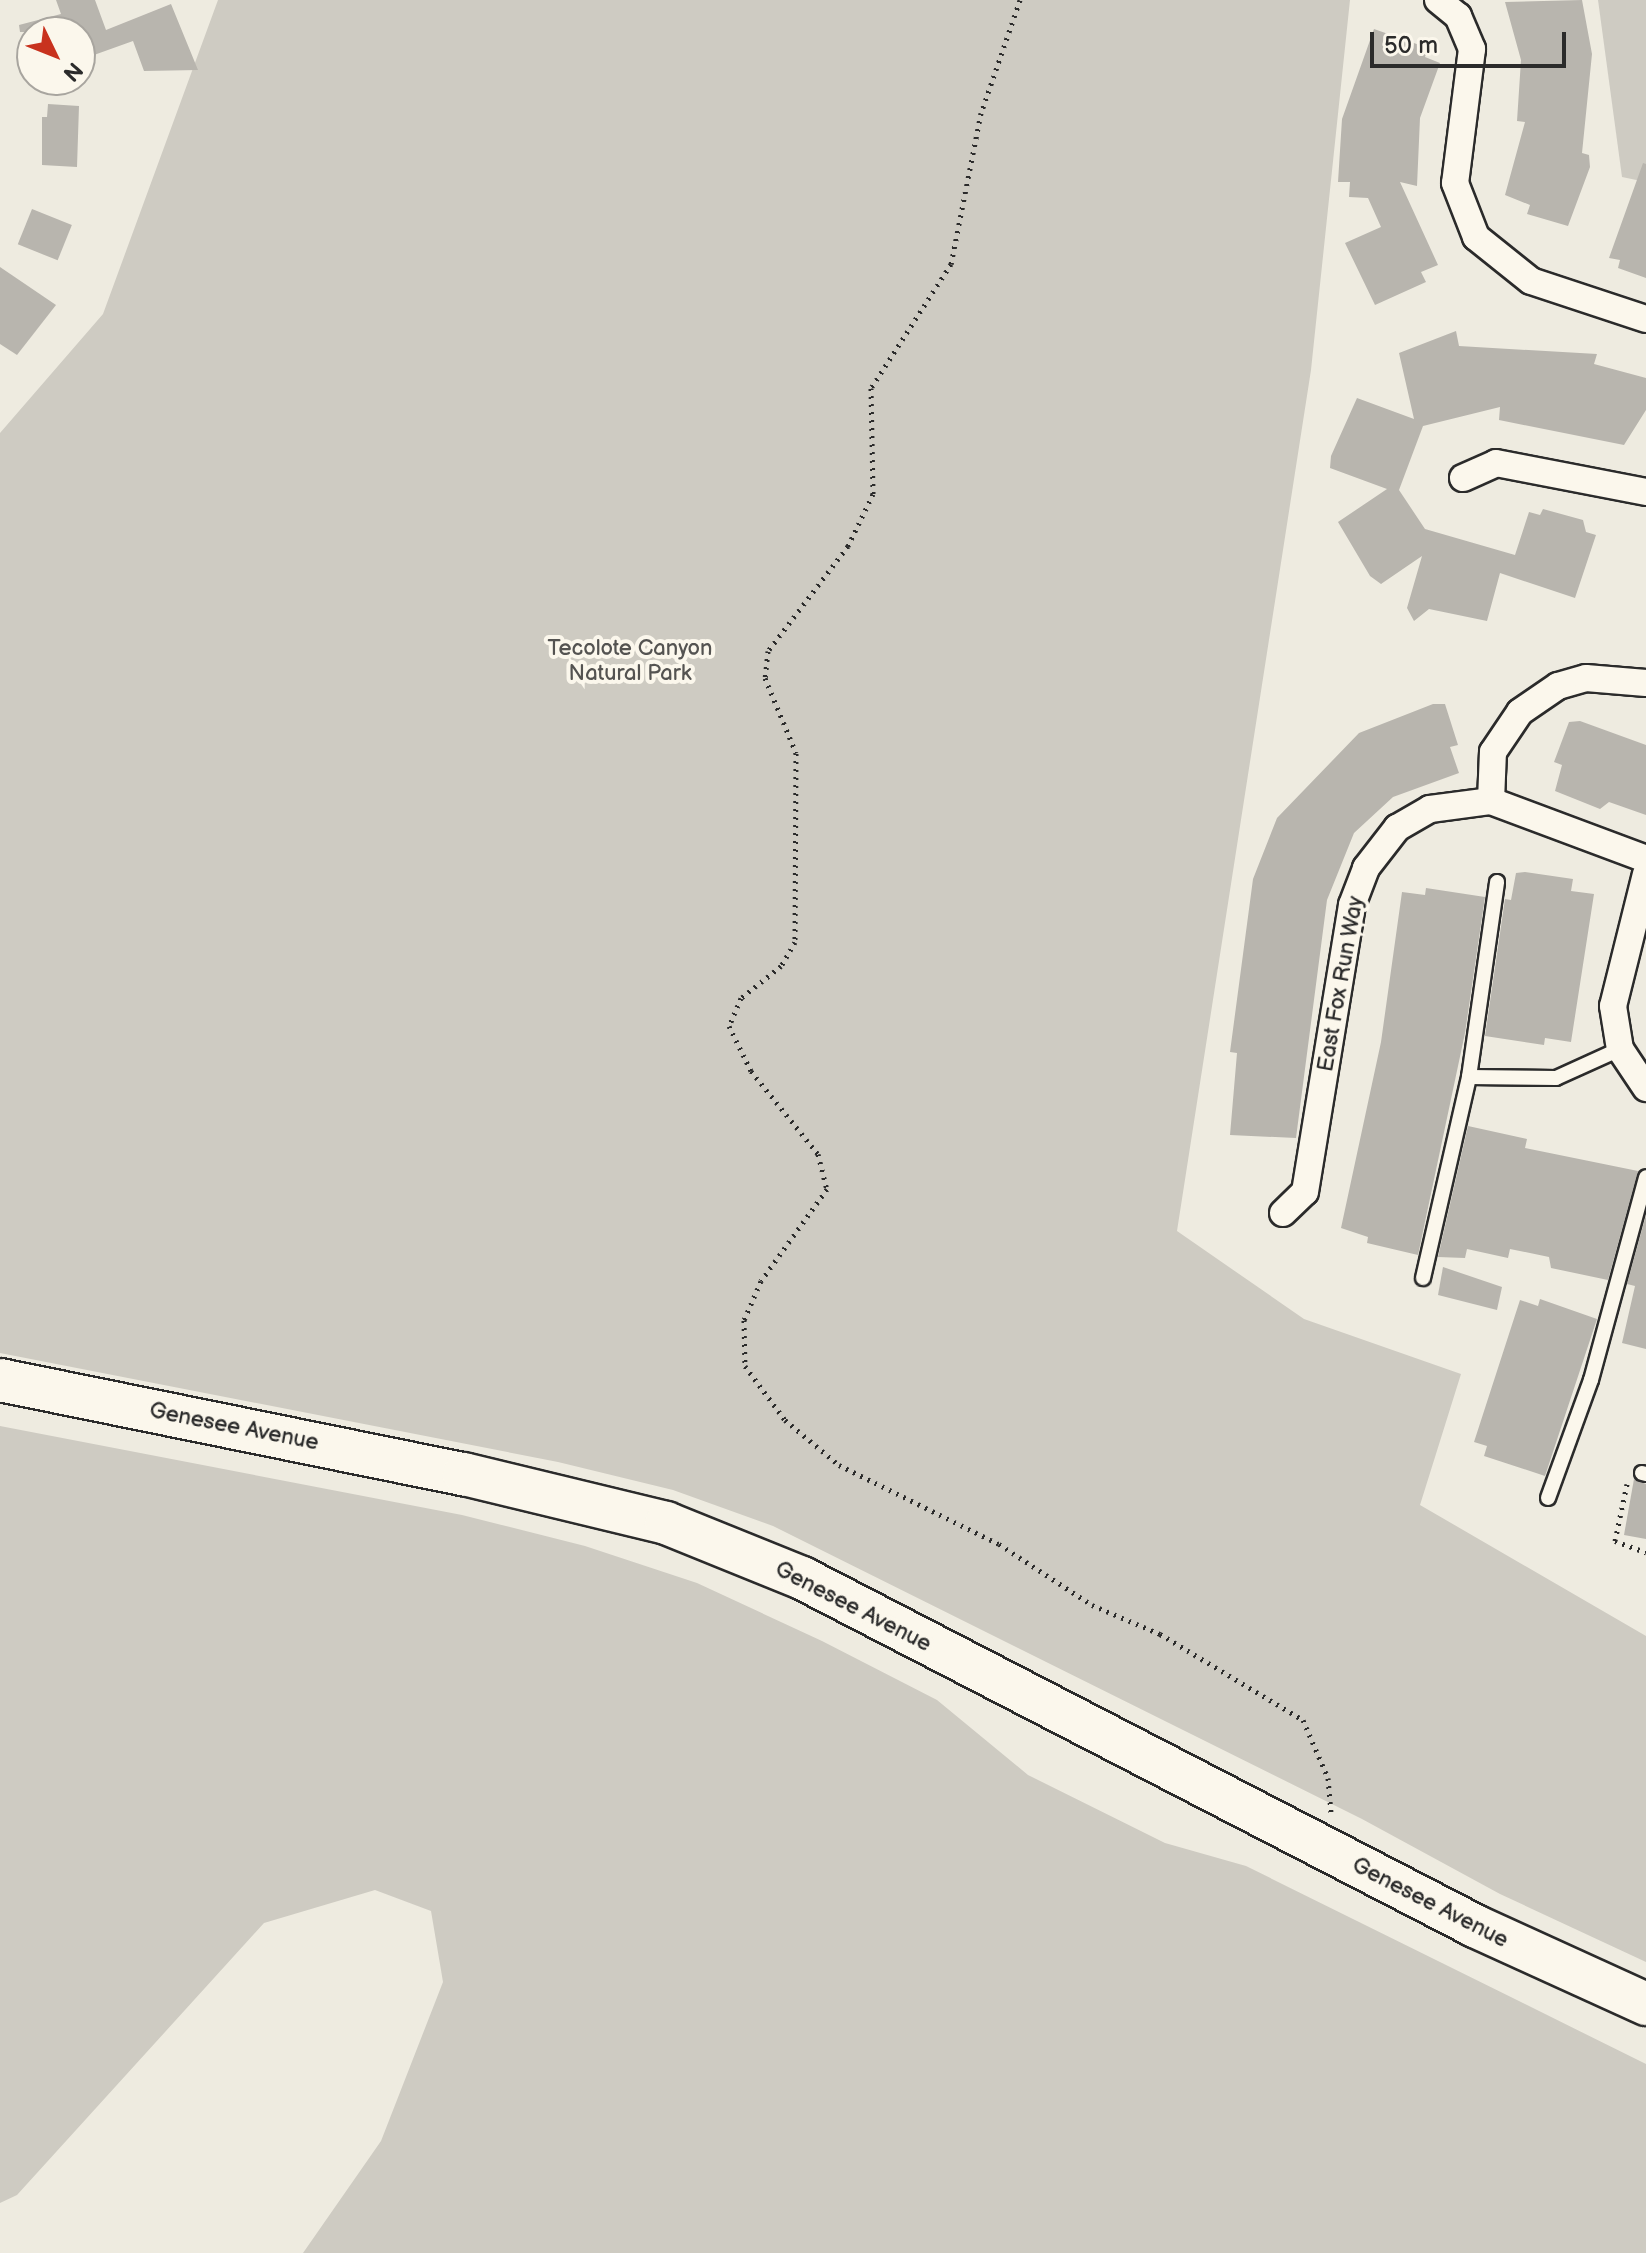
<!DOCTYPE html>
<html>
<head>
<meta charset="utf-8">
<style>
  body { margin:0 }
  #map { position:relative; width:1646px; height:2253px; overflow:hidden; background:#eeebe0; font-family:"Balsamiq Sans",sans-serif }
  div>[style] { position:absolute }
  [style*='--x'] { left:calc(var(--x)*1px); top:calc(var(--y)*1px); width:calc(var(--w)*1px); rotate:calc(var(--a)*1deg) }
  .green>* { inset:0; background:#cecbc2 }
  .building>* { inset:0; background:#b8b5ae; transform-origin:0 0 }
  .path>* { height:5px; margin-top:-2.5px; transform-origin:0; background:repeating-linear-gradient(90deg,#2b2b2b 0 2px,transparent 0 8px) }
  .roads { filter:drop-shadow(2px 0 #2b2b2b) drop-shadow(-2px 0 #2b2b2b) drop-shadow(0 2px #2b2b2b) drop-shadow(0 -2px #2b2b2b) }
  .service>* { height:14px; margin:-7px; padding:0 7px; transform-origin:7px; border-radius:7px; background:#fbf7ec }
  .minor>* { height:26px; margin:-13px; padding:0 13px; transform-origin:13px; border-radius:13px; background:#fbf7ec }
  .primary>* { height:42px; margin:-21px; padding:0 21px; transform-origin:21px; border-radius:21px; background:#fbf7ec }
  span { translate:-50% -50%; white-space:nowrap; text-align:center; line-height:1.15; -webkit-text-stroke:8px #fbf7ec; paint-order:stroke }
  .park-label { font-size:22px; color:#545351 }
  .street-label { font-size:22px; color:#2b2b2b }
  .north { position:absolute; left:16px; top:16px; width:80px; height:80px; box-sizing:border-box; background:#fbf7ec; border:2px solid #a8a59f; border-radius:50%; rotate:133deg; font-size:22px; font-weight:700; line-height:32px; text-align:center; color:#2b2b2b }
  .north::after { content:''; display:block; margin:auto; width:28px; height:36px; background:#c8321e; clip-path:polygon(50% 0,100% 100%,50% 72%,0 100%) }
  .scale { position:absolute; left:1370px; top:32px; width:196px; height:36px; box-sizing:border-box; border:4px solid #2b2b2b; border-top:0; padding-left:10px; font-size:24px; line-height:28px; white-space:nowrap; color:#2b2b2b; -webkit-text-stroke:6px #fbf7ec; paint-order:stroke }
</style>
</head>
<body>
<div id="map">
  <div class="green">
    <div style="clip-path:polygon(218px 0,1350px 0,1311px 370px,1177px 1231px,1304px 1319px,1461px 1374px,1420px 1505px,1646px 1636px,1646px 1962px,1500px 1894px,1362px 1819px,773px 1526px,673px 1490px,558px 1462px,0 1353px,0 433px,103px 314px)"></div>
    <div style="clip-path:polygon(1598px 0,1646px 0,1646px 182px,1622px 177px)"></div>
    <div style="clip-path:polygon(0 1426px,462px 1515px,585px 1546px,697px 1583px,822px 1641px,937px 1700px,1028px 1775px,1165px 1843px,1246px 1866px,1646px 2064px,1646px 2253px,303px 2253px,381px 2141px,443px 1982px,431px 1911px,375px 1890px,264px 1923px,17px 2195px,0 2203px)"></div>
  </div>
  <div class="building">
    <div style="clip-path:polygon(56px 0,95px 0,106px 30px,171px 4px,198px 70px,144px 71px,133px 41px,80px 60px,80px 32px,20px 32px,19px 25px,61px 14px)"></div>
    <div style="clip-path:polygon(1582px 0,1592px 54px,1582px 153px,1589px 155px,1590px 167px,1568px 226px,1527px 214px,1530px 205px,1505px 195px,1525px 122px,1517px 121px,1521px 60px,1505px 2px)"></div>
    <div style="clip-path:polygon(1374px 29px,1428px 48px,1425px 57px,1440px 63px,1420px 118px,1417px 186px,1400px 182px,1438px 265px,1421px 272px,1426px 282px,1375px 305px,1345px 243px,1381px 227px,1368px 198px,1349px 197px,1350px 182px,1338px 182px,1342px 119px)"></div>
    <div style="clip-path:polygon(48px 104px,79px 106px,77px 167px,42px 165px,42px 117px,47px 117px)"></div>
    <div style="clip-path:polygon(1643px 163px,1646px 164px,1646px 278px,1618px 268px,1620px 260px,1609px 258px)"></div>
    <div style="left:32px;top:209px;width:43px;height:38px;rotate:22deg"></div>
    <div style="clip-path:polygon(0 267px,56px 305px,17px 355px,0 344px)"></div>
    <div style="clip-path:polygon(1456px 331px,1459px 346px,1597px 354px,1594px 364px,1646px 378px,1646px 410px,1624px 445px,1499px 420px,1500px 407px,1423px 426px,1399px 490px,1425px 529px,1515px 555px,1529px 512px,1540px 515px,1543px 509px,1583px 520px,1586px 532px,1596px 535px,1575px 598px,1500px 573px,1487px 621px,1429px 609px,1414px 621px,1407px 608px,1422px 556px,1381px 584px,1370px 576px,1338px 522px,1387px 489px,1330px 468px,1331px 456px,1357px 398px,1414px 419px,1399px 353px)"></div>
    <div style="clip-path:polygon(1433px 704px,1445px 704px,1458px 745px,1450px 747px,1459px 773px,1393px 797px,1354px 833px,1327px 900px,1296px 1138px,1230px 1135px,1237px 1053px,1230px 1052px,1253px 879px,1277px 818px,1359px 733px)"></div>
    <div style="clip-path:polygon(1580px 721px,1646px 745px,1646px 815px,1609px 802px,1600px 809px,1555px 791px,1562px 765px,1554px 762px,1569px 722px)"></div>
    <div style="clip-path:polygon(1525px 872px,1573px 879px,1571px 891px,1594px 894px,1571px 1042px,1545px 1038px,1544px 1045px,1485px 1036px,1505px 899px,1511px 900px,1516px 873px)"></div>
    <div style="clip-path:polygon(1426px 888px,1485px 897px,1465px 1033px,1418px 1255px,1367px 1243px,1368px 1237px,1341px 1228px,1381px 1042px,1402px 892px,1425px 895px)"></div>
    <div style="clip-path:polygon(1468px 1126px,1527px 1139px,1525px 1148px,1638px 1171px,1608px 1280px,1551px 1268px,1549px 1257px,1510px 1249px,1508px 1258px,1467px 1249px,1465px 1258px,1438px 1257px)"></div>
    <div style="clip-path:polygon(1646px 1215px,1646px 1349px,1622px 1343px,1635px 1286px,1627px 1284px)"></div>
    <div style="clip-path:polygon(1443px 1267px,1502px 1287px,1497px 1310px,1438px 1295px)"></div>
    <div style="clip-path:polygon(1540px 1299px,1597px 1319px,1545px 1476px,1484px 1456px,1487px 1446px,1474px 1442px,1520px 1300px,1538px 1306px)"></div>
    <div style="clip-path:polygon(1634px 1479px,1646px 1484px,1646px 1539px,1624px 1535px)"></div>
  </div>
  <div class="path">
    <div style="--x:1020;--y:0;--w:120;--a:109"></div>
    <div style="--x:981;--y:113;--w:154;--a:101.2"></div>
    <div style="--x:951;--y:264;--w:148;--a:122.8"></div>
    <div style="--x:871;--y:388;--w:106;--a:88.9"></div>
    <div style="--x:873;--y:494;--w:58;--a:115.7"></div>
    <div style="--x:848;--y:546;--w:132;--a:127.3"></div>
    <div style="--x:768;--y:651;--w:27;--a:96"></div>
    <div style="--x:765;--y:678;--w:81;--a:67.5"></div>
    <div style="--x:796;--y:753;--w:189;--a:90.3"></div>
    <div style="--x:795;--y:942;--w:28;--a:120"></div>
    <div style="--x:781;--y:966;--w:51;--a:141.3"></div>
    <div style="--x:741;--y:998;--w:30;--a:113"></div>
    <div style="--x:729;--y:1026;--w:50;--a:63.9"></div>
    <div style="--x:751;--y:1071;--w:107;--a:51.1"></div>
    <div style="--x:818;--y:1154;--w:36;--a:76"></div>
    <div style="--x:827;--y:1189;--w:113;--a:125.7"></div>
    <div style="--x:761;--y:1281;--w:43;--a:113.6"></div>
    <div style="--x:744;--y:1320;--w:46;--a:88.8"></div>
    <div style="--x:745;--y:1366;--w:67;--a:53.5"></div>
    <div style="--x:785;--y:1420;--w:70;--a:39.8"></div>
    <div style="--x:839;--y:1465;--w:178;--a:26.3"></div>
    <div style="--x:999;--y:1544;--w:111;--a:33.3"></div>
    <div style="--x:1092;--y:1605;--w:74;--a:23.1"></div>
    <div style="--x:1160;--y:1634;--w:167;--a:31"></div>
    <div style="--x:1303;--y:1720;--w:63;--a:66.7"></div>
    <div style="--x:1328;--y:1778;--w:37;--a:85"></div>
    <div style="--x:1627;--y:1484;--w:58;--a:101.9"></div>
    <div style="--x:1615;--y:1541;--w:33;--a:20"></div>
  </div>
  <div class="roads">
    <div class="service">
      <div style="--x:1469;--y:1077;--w:87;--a:0.7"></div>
      <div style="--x:1556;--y:1078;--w:70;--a:-24.4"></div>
      <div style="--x:1423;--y:1278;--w:206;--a:-77.1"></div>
      <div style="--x:1469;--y:1077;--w:197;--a:-81.8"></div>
      <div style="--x:1642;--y:1473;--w:4;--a:14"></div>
      <div style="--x:1548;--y:1498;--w:126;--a:-70"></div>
      <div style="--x:1591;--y:1380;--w:210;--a:-74.8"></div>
    </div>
    <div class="minor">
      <div style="--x:1438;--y:0;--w:26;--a:39"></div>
      <div style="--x:1458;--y:16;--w:36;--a:67"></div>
      <div style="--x:1472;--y:49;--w:135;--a:97.2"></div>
      <div style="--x:1455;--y:183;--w:58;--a:68.7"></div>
      <div style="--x:1476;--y:237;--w:70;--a:38.7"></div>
      <div style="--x:1531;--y:281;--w:121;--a:18.3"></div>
      <div style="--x:1463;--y:478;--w:36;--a:-24"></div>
      <div style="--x:1496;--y:463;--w:153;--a:10.9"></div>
      <div style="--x:1491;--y:801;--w:49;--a:-87.7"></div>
      <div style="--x:1493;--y:752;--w:48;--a:-56"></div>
      <div style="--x:1520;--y:712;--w:46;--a:-34.4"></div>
      <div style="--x:1558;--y:686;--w:29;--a:-16"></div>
      <div style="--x:1586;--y:678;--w:60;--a:4.8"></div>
      <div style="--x:1646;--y:874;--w:136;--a:104"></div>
      <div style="--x:1613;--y:1006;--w:44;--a:80.8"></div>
      <div style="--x:1620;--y:1049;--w:47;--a:56.3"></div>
      <div style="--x:1283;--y:1213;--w:30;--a:-44"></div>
      <div style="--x:1305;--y:1192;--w:291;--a:-80.7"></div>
      <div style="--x:1352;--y:905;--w:40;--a:-69"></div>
      <div style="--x:1366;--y:868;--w:51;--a:-52.2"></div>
      <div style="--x:1397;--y:828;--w:38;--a:-30"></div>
      <div style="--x:1430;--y:809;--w:62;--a:-7.5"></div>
      <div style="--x:1491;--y:801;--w:165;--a:20.5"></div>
    </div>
    <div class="primary">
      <div style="--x:0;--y:1380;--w:473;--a:11.5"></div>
      <div style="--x:464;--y:1474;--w:208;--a:13.6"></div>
      <div style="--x:666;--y:1523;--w:147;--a:22"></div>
      <div style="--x:802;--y:1578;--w:758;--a:27.34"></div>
      <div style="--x:1475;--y:1926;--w:188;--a:24.5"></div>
    </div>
  </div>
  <div class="park-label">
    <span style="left:630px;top:661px">Tecolote Canyon<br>Natural Park</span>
  </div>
  <div class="street-label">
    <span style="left:1341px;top:984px;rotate:-80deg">East Fox Run Way</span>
    <span style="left:234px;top:1427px;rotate:11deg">Genesee Avenue</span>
    <span style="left:853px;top:1607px;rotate:27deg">Genesee Avenue</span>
    <span style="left:1430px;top:1903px;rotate:27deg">Genesee Avenue</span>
  </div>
  <div class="north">N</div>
  <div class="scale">50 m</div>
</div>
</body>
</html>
